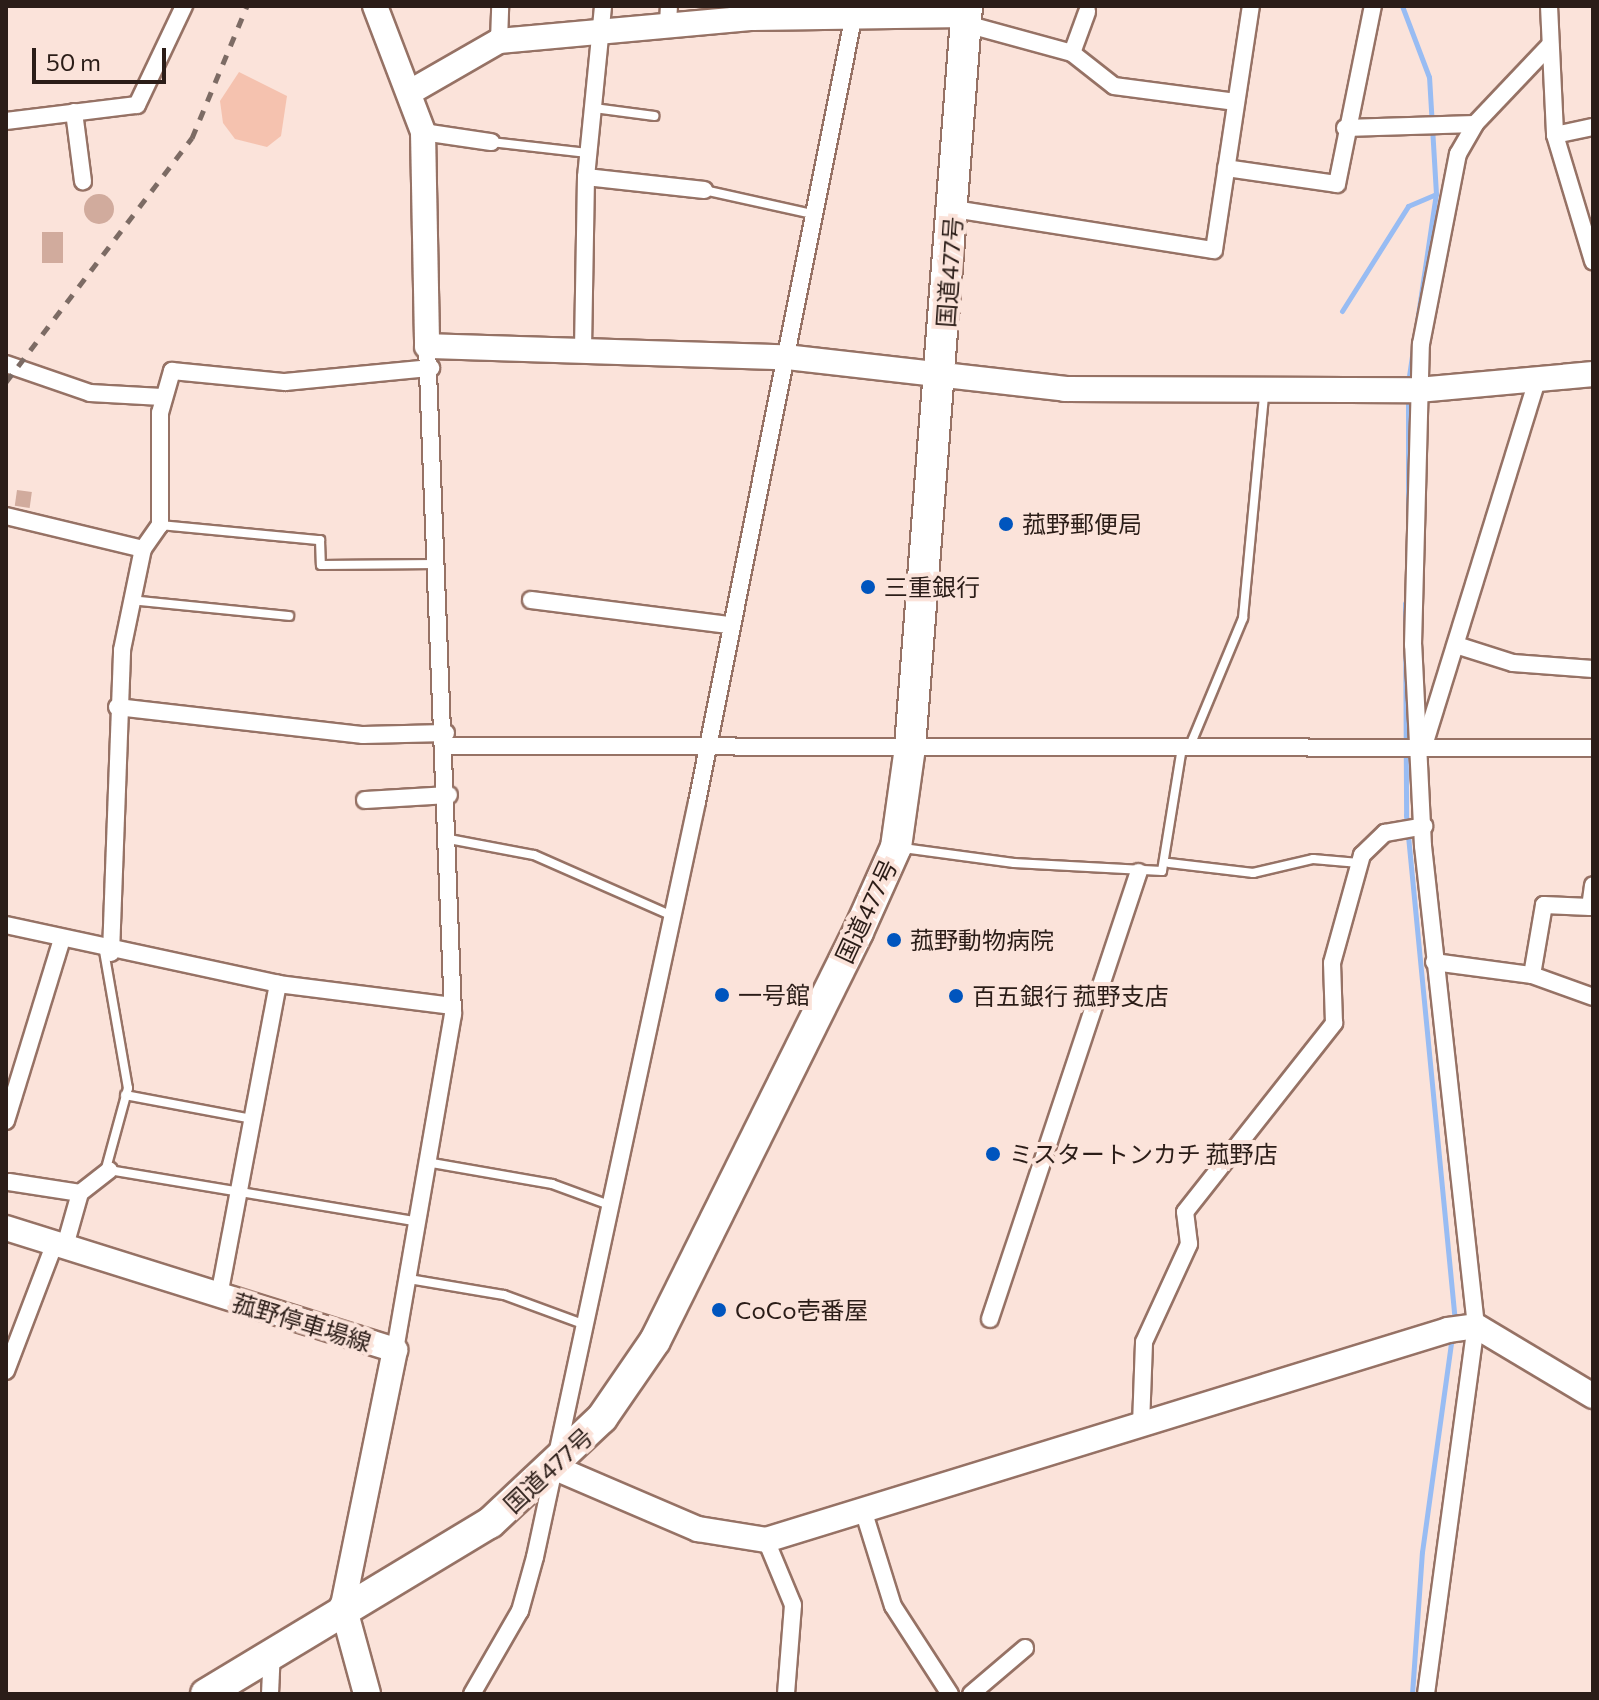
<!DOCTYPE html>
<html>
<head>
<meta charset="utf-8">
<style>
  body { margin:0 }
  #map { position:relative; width:1599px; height:1700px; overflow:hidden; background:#fbe3da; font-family:Commissioner,"Noto Sans JP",sans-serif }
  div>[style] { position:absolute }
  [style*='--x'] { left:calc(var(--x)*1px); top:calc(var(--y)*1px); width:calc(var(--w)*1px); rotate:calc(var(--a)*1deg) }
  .green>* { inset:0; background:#f5c2af }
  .stream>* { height:5px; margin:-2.5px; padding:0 2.5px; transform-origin:2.5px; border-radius:2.5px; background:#98bcf3 }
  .building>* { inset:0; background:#d1ab9d; transform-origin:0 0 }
  .round { border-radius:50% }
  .roads { filter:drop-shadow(2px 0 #967265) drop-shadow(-2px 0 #967265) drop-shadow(0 2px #967265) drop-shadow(0 -2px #967265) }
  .lane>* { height:8px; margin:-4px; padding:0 4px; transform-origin:4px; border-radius:4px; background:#fff }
  .street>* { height:16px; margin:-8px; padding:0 8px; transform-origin:8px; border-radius:8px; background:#fff }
  .secondary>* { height:24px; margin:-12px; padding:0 12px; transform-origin:12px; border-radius:12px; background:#fff }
  .primary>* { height:26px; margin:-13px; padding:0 13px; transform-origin:13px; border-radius:13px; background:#fff }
  .highway>* { height:30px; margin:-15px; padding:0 15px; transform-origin:15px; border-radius:15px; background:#fff }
  .rail>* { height:5px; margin-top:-2.5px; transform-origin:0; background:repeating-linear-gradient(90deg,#7c6b64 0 10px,transparent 0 20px) }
  .dots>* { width:22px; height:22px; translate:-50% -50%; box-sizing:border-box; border:4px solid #fbe3da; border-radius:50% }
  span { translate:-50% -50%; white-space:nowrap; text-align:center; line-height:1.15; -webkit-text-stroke:8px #fbe3da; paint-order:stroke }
  .street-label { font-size:24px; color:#2b1d18 }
  .poi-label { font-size:24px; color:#2b1d18 }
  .left { translate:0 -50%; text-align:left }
  .frame { position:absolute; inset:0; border:8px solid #2b1d18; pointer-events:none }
  .scale { position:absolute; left:32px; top:48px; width:134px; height:36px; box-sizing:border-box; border:4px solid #2b1d18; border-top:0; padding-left:10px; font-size:24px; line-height:28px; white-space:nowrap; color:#2b1d18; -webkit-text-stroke:6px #fbe3da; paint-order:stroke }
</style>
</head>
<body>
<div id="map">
  <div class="green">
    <div style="clip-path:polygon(239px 72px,287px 96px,281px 136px,267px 147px,235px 139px,223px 123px,220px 101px)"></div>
  </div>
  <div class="stream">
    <div style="--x:1342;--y:311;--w:124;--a:-57.8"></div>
    <div style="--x:1408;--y:206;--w:30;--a:-23"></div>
    <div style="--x:1436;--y:194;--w:117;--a:-93.4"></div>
    <div style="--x:1429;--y:77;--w:76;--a:-110.8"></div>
    <div style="--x:1409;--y:376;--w:184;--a:-81.6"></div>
    <div style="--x:1408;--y:404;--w:119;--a:90"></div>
    <div style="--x:1405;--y:603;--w:212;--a:89.7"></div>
    <div style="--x:1406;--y:815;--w:509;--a:84.48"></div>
    <div style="--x:1412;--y:1694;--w:142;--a:-86"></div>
    <div style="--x:1422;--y:1552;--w:218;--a:-82.1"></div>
  </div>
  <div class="building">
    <div class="round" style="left:84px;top:194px;width:30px;height:30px"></div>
    <div style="left:42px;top:232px;width:21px;height:31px"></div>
    <div style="left:17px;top:490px;width:15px;height:16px;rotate:8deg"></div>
  </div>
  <div class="roads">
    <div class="lane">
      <div style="--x:594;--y:108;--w:61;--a:7.6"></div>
      <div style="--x:491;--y:142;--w:97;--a:6.5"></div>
      <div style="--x:704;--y:190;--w:116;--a:12.5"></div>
      <div style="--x:160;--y:525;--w:161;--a:5.4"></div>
      <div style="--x:320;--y:540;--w:25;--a:88"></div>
      <div style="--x:321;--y:565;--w:116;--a:-0.5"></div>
      <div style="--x:129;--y:600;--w:161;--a:5.7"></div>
      <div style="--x:1189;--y:748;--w:141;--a:-67.4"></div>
      <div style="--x:1243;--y:618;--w:225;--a:-84.6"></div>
      <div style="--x:449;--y:839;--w:86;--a:10.7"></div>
      <div style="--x:534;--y:855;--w:151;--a:23.8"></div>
      <div style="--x:903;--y:848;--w:112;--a:7.7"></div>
      <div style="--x:1014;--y:863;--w:148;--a:3.1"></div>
      <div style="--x:1162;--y:871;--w:125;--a:-80.8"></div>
      <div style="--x:1169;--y:863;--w:85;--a:6.8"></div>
      <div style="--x:1253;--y:873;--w:62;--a:-13.1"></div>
      <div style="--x:1313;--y:859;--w:46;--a:5"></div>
      <div style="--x:104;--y:951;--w:139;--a:80.1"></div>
      <div style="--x:128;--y:1088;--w:87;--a:105.3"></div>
      <div style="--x:125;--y:1095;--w:129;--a:10.7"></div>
      <div style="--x:432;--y:1163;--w:122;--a:9.9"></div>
      <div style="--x:552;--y:1184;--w:61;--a:20.2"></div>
      <div style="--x:109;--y:1170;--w:315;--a:9.5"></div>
      <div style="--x:409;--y:1279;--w:96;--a:9.6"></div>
      <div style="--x:504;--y:1295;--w:84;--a:20.2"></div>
    </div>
    <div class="street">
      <div style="--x:1549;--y:6;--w:129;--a:87.3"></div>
      <div style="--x:1555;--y:135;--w:132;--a:73.2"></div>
      <div style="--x:668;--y:24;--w:18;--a:-87"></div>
      <div style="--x:966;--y:24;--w:110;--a:15.3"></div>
      <div style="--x:1072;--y:53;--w:53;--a:38.2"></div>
      <div style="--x:1114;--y:86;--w:123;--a:7.5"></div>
      <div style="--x:499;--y:41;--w:35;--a:-88"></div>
      <div style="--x:1072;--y:53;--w:44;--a:-69.9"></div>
      <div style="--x:74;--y:112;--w:70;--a:82.6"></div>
      <div style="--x:6;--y:121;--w:132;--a:-7"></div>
      <div style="--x:137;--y:105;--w:110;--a:-64.6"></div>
      <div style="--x:1345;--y:128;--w:130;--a:-1.8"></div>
      <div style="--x:423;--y:132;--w:69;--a:8.4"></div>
      <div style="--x:1555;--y:135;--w:39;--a:-12"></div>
      <div style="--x:1226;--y:168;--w:112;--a:8.2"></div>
      <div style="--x:1337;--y:184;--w:182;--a:-78.6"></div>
      <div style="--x:586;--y:177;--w:119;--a:6.3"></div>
      <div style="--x:954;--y:209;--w:263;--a:9"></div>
      <div style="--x:1214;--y:250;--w:247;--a:-81.4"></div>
      <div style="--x:583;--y:349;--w:172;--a:-89"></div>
      <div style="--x:586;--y:177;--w:172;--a:-84.3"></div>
      <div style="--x:6;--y:364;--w:89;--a:19"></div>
      <div style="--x:90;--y:393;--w:72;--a:3.2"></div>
      <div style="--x:6;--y:516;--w:141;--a:13.5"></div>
      <div style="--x:531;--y:600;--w:201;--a:7.2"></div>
      <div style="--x:1456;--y:645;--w:60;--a:17.5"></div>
      <div style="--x:1513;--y:663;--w:80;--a:4.3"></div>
      <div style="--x:117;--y:707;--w:248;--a:6.5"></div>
      <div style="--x:363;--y:735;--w:83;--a:-1.4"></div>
      <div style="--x:1426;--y:739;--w:375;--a:-72.8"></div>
      <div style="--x:447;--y:746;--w:1146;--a:0.1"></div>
      <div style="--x:365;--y:800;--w:84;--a:-3.4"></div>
      <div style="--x:6;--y:925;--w:278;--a:12.2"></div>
      <div style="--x:278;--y:984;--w:174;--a:7.2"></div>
      <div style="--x:111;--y:953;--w:303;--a:-87.9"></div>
      <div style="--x:122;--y:650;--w:103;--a:-78.3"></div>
      <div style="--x:143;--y:549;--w:29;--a:-55"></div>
      <div style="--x:160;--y:525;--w:112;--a:-90"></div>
      <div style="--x:160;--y:413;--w:44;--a:-74.1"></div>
      <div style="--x:172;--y:371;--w:114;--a:5.6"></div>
      <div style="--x:285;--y:382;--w:147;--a:-5.5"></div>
      <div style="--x:1434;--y:962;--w:99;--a:7.6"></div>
      <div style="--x:1532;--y:975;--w:65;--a:19.8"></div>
      <div style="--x:1532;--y:975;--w:71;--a:-80.3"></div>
      <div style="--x:1544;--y:905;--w:46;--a:2.5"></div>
      <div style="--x:1590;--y:907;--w:22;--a:-82"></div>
      <div style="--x:6;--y:1121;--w:187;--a:-72.9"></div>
      <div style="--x:9;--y:1182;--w:72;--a:8.8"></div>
      <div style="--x:65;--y:1246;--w:55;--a:-74.2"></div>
      <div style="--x:80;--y:1193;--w:37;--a:-38"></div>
      <div style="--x:219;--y:1296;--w:318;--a:-79.3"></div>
      <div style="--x:990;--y:1319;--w:471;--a:-71.6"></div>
      <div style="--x:395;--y:1350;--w:341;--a:-80.2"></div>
      <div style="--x:453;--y:1014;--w:669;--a:-92.23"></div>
      <div style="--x:6;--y:1371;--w:137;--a:-69.1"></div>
      <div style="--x:1141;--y:1425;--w:83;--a:-87.9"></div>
      <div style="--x:1144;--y:1342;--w:108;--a:-65.3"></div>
      <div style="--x:1189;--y:1244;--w:32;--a:-97"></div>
      <div style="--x:1185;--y:1212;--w:241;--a:-51.7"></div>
      <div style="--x:1334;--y:1023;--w:60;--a:-91.9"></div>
      <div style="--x:1332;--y:963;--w:112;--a:-74.5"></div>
      <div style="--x:1362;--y:855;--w:32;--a:-44"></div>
      <div style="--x:1385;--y:833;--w:40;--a:-10"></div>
      <div style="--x:864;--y:1513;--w:97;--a:72.7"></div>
      <div style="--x:893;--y:1606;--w:105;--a:57.1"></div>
      <div style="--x:766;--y:1540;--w:70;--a:67.4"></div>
      <div style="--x:793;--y:1605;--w:89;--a:94.5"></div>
      <div style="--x:270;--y:1694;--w:44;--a:-87.4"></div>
      <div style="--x:472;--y:1694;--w:96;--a:-60"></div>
      <div style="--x:520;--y:1611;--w:56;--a:-74.5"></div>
      <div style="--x:535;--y:1557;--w:772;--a:-77.89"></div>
      <div style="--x:697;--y:802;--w:803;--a:-78.73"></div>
      <div style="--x:971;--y:1694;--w:71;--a:-40.4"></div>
      <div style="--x:1426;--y:1694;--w:371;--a:-82.3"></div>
      <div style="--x:1476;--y:1326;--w:483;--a:-96.3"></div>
      <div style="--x:1423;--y:846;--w:201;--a:-92.8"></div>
      <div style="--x:1413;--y:645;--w:301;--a:-88.5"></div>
      <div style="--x:1421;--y:344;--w:194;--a:-79"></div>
      <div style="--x:1458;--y:154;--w:34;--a:-60"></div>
      <div style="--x:1475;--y:124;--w:109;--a:-46.5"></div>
    </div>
    <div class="secondary">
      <div style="--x:375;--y:6;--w:135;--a:69.1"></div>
      <div style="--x:423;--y:132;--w:214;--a:88.9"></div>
      <div style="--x:427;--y:346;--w:359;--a:1.8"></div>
      <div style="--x:786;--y:357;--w:281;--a:6.5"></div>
      <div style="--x:1065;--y:389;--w:353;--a:0.2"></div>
      <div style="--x:1418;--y:390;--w:176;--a:-5.2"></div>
      <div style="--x:412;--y:91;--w:100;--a:-29.9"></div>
      <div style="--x:499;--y:41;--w:255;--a:-5.2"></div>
      <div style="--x:753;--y:18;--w:213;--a:-0.8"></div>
      <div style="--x:6;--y:1228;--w:408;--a:17.4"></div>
      <div style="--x:395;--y:1350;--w:261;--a:101.5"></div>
      <div style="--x:553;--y:1467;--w:158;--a:23.2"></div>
      <div style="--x:698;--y:1529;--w:69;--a:9.2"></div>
      <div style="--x:766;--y:1540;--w:714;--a:-17.11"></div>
      <div style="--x:1448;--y:1330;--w:28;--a:-8"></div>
      <div style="--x:1476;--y:1326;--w:136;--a:30.9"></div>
    </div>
    <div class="primary">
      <div style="--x:343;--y:1606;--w:91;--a:74.7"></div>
    </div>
    <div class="highway">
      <div style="--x:206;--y:1694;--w:332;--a:-31.1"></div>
      <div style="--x:490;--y:1523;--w:154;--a:-43.2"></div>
      <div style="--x:602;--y:1418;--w:93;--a:-55.5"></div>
      <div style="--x:655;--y:1341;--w:457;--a:-63.6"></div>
      <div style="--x:858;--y:932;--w:93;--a:-65.9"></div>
      <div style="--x:896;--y:847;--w:101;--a:-82"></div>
      <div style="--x:910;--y:747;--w:743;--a:-85.6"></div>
    </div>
  </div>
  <div class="rail">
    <div style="--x:6;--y:382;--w:307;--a:-52.7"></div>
    <div style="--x:192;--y:138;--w:143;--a:-67.4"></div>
  </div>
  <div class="dots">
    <div style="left:1006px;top:524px;background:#0055be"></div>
    <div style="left:868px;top:587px;background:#0055be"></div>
    <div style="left:894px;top:940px;background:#0055be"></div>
    <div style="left:722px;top:995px;background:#0055be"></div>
    <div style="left:956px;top:996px;background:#0055be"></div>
    <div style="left:993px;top:1154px;background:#0055be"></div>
    <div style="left:719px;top:1310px;background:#0055be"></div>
  </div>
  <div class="street-label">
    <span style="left:949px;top:272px;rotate:-86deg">国道477号</span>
    <span style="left:866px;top:911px;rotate:-65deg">国道477号</span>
    <span style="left:302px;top:1322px;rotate:17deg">菰野停車場線</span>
    <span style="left:548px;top:1470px;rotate:-43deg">国道477号</span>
  </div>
  <div class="poi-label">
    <span class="left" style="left:1022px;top:524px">菰野郵便局</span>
    <span class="left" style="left:884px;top:587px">三重銀行</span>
    <span class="left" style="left:910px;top:940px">菰野動物病院</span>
    <span class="left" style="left:738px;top:995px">一号館</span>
    <span class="left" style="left:972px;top:996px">百五銀行 菰野支店</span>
    <span class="left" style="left:1009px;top:1154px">ミスタートンカチ 菰野店</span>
    <span class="left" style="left:735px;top:1310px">CoCo壱番屋</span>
  </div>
  <div class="frame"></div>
  <div class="scale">50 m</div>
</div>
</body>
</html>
